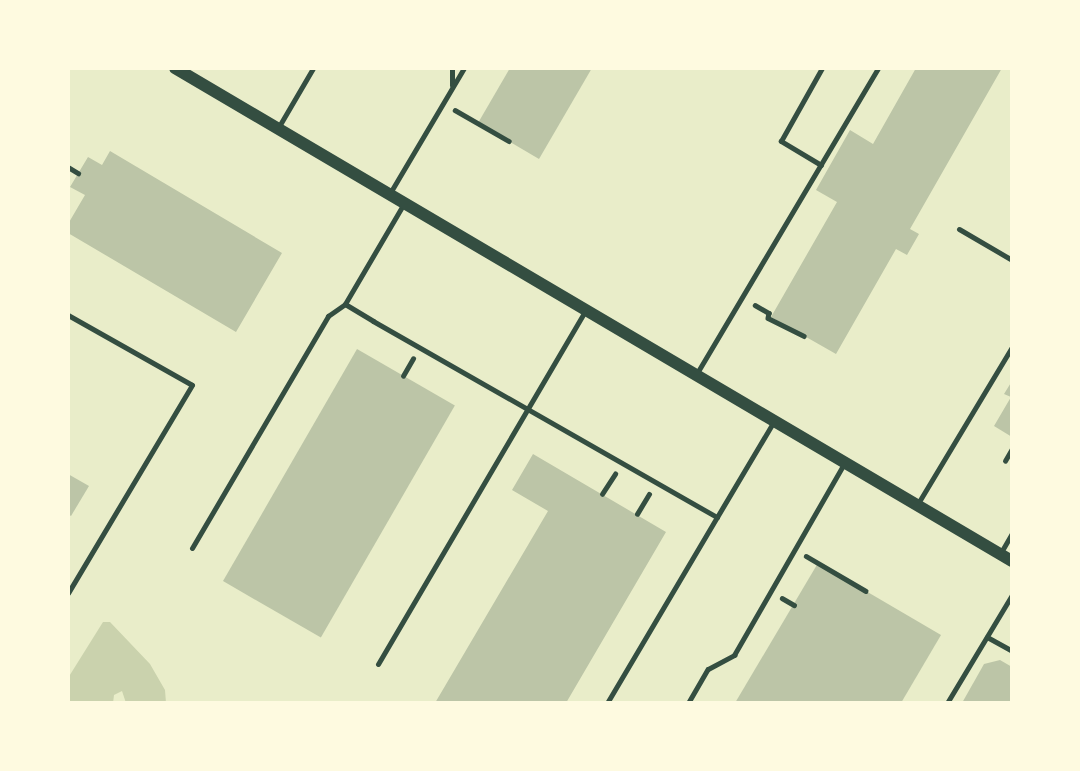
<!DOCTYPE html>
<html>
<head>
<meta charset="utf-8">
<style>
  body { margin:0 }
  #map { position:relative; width:1080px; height:771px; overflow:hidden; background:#e9edc9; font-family:"Golos Text",sans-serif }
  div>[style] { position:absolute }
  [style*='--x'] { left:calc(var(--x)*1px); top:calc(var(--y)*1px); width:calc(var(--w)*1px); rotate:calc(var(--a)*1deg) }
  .green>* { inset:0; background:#cad2ad }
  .building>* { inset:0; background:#bcc5a7; transform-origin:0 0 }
  .path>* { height:4.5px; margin:-2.25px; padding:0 2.25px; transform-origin:2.25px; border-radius:2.25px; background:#344e41 }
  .service>* { height:5px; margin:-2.5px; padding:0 2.5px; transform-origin:2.5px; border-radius:2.5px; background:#344e41 }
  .tertiary>* { height:12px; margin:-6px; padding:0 6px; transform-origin:6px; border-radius:6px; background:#344e41 }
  span { translate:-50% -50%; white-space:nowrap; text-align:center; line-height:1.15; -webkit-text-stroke:5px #fefae0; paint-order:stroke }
  .frame { position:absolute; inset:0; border:70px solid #fefae0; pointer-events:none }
</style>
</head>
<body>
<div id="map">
  <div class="green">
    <div style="clip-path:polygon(103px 622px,110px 622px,150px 664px,165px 690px,166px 703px,126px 703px,122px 691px,114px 695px,113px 703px,68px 703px,68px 678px)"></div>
  </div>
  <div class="building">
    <div style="clip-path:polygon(510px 68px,592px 68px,539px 159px,478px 123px)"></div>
    <div style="clip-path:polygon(916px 68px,1002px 68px,910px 229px,919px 234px,907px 255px,896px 249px,836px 354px,771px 317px,837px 202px,816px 190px,850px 130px,873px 144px)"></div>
    <div style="clip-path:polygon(110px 151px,282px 253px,236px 332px,68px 233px,68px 224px,85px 195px,70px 187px,88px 157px,102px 165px)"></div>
    <div style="left:357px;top:349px;width:113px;height:268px;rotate:30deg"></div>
    <div style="clip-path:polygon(1012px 381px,1012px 437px,994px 426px,1011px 397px,1004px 394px)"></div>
    <div style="clip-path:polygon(533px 454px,666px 532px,566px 703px,435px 703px,548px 511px,512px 490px)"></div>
    <div style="clip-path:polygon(68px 474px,89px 486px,71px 516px,68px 514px)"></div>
    <div style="clip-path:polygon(818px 563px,941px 635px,901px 703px,735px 703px)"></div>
    <div style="clip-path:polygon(1000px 660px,1012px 667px,1012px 703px,962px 703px,984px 664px)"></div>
  </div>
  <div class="path">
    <div style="--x:455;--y:110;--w:62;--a:29.9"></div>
    <div style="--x:68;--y:167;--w:12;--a:31"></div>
    <div style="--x:755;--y:305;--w:16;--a:30"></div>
    <div style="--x:769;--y:313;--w:5;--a:101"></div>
    <div style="--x:768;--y:318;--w:40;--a:26.6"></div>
    <div style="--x:403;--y:376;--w:20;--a:-60"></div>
    <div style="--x:1005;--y:461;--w:14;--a:-60"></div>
    <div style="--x:602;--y:494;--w:24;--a:-57"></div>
    <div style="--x:637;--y:514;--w:23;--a:-59"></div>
    <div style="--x:806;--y:556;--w:69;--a:30.3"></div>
    <div style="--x:782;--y:598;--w:14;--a:30"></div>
  </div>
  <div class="service">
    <div style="--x:452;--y:68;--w:17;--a:90"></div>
    <div style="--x:278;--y:128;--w:69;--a:-59.7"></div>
    <div style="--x:821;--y:165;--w:47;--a:-149"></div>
    <div style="--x:781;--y:141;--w:84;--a:-60.7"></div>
    <div style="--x:390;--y:193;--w:145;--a:-59.4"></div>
    <div style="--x:403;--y:205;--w:115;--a:120.4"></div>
    <div style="--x:345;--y:304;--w:33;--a:31"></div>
    <div style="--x:373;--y:321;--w:396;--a:29.7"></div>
    <div style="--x:717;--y:517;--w:112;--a:-59.3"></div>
    <div style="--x:959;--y:229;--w:61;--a:30.3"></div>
    <div style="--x:68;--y:315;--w:142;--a:29.4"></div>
    <div style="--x:192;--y:385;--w:242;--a:120.8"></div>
    <div style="--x:697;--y:373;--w:355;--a:-59.3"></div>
    <div style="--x:917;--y:505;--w:184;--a:-59"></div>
    <div style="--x:192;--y:548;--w:269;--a:-59.6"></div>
    <div style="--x:328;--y:316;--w:21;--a:-35"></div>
    <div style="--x:1000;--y:554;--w:24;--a:-60"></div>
    <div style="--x:987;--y:637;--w:29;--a:29"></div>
    <div style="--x:378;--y:664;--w:409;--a:-59.6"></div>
    <div style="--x:607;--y:703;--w:216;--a:-59.4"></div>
    <div style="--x:688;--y:703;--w:39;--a:-60"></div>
    <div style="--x:708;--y:669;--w:30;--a:-28"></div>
    <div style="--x:734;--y:655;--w:220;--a:-60.1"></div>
    <div style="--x:947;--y:703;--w:126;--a:-59"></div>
  </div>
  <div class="tertiary">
    <div style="--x:175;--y:68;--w:971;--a:30.5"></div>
  </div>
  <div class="frame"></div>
</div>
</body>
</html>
